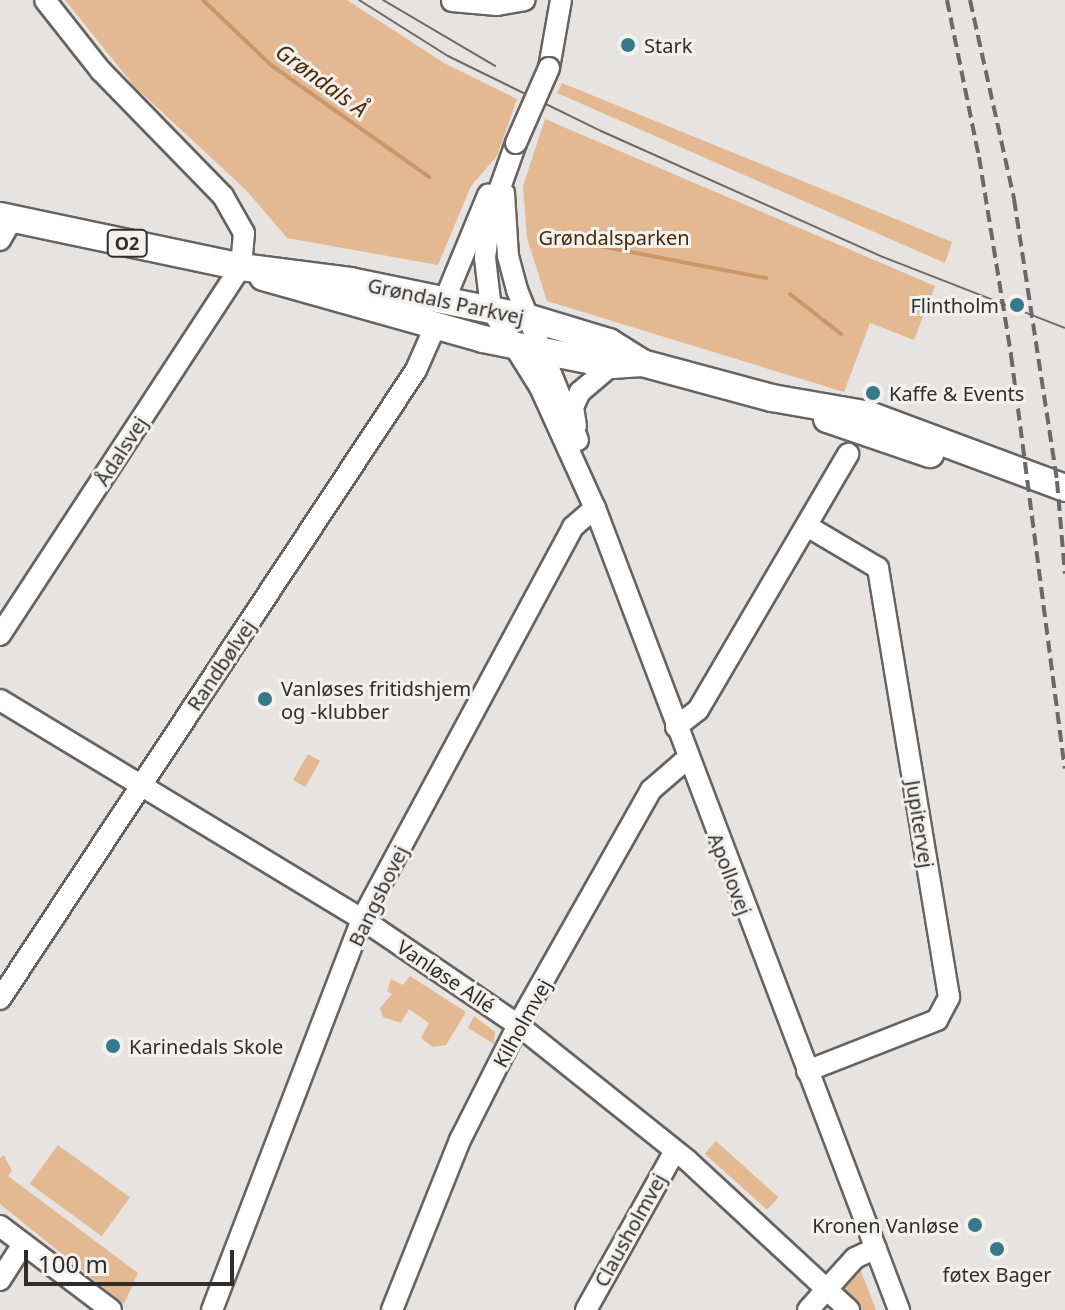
<!DOCTYPE html>
<html>
<head>
<meta charset="utf-8">
<style>
  body { margin:0 }
  #map { position:relative; width:1065px; height:1310px; overflow:hidden; background:#e6e3e1; font-family:"Noto Sans",sans-serif }
  div>[style] { position:absolute }
  [style*='--x'] { left:calc(var(--x)*1px); top:calc(var(--y)*1px); width:calc(var(--w)*1px); rotate:calc(var(--a)*1deg) }
  .green>* { inset:0; background:#e4b992; transform-origin:0 0 }
  .stream>* { height:4px; margin:-2px; padding:0 2px; transform-origin:2px; border-radius:2px; background:#c99769 }
  .roads { filter:drop-shadow(2px 0 #666361) drop-shadow(-2px 0 #666361) drop-shadow(0 2px #666361) drop-shadow(0 -2px #666361) }
  .minor>* { height:20px; margin:-10px; padding:0 10px; transform-origin:10px; border-radius:10px; background:#fff }
  .major>* { height:26px; margin:-13px; padding:0 13px; transform-origin:13px; border-radius:13px; background:#fff }
  .tram>* { height:2px; margin:-1px; padding:0 1px; transform-origin:1px; border-radius:1px; background:#6b6968 }
  .rail>* { height:4px; margin-top:-2px; transform-origin:0; background:repeating-linear-gradient(90deg,#6b6968 0 12px,transparent 0 18px) }
  .bridges { filter:drop-shadow(2px 0 #666361) drop-shadow(-2px 0 #666361) drop-shadow(0 2px #666361) drop-shadow(0 -2px #666361) }
  .minor-bridge>* { height:20px; margin:-10px; padding:0 10px; transform-origin:10px; border-radius:10px; background:#fff }
  .dots>* { width:22px; height:22px; translate:-50% -50%; box-sizing:border-box; border:4px solid #f3f1ee; border-radius:50% }
  span { translate:-50% -50%; white-space:nowrap; text-align:center; line-height:1.15; -webkit-text-stroke:6px #f3f1ee; paint-order:stroke }
  .shield-label span { padding:2px 6px; background:#f3f1ee; border:2px solid; border-radius:6px; -webkit-text-stroke-width:0 }
  .shield-label { font-size:18px; color:#2f2e2d; font-weight:700 }
  .poi-label { font-size:20px; color:#2f2e2d }
  .left { translate:0 -50%; text-align:left }
  .right { translate:-100% -50%; text-align:right }
  .park-label { font-size:20px; color:#4a2902 }
  .street-label { font-size:20px; color:#2f2e2d }
  .water-label { font-size:22px; color:#4d2c05; font-style:italic }
  .scale { position:absolute; left:24px; top:1250px; width:210px; height:36px; box-sizing:border-box; border:4px solid #2f2e2d; border-top:0; padding-left:10px; font-size:24px; line-height:28px; white-space:nowrap; color:#2f2e2d; -webkit-text-stroke:6px #f3f1ee; paint-order:stroke }
</style>
</head>
<body>
<div id="map">
  <div class="green">
    <div style="clip-path:polygon(65px 0,347px 0,444px 63px,517px 99px,497px 156px,471px 186px,438px 265px,287px 238px,246px 190px,135px 87px)"></div>
    <div style="clip-path:polygon(562px 83px,952px 242px,945px 263px,557px 93px)"></div>
    <div style="clip-path:polygon(545px 119px,935px 286px,914px 340px,870px 323px,844px 392px,547px 301px,527px 238px,523px 186px)"></div>
    <div style="left:308px;top:754px;width:14px;height:30px;rotate:30deg"></div>
    <div style="clip-path:polygon(410px 976px,466px 1012px,446px 1045px,433px 1047px,421px 1038px,429px 1023px,409px 1009px,401px 1023px,383px 1017px,380px 1008px,392px 994px,387px 991px,391px 979px,403px 985px)"></div>
    <div style="clip-path:polygon(474px 1016px,495px 1032px,494px 1044px,468px 1028px)"></div>
    <div style="left:716px;top:1141px;width:84px;height:17px;rotate:42deg"></div>
    <div style="left:58px;top:1145px;width:89px;height:48px;rotate:36deg"></div>
    <div style="clip-path:polygon(4px 1155px,12px 1171px,8px 1176px,138px 1273px,124px 1304px,0 1204px,0 1158px)"></div>
    <div style="clip-path:polygon(861px 1271px,876px 1310px,860px 1310px,843px 1290px)"></div>
  </div>
  <div class="stream">
    <div style="--x:203;--y:0;--w:94;--a:43.7"></div>
    <div style="--x:271;--y:65;--w:194;--a:35.3"></div>
    <div style="--x:558;--y:238;--w:212;--a:10.9"></div>
    <div style="--x:790;--y:294;--w:65;--a:38.1"></div>
  </div>
  <div class="roads">
    <div class="minor">
      <div style="--x:452;--y:1;--w:45;--a:5.1"></div>
      <div style="--x:497;--y:5;--w:28;--a:-10"></div>
      <div style="--x:549;--y:68;--w:69;--a:-80"></div>
      <div style="--x:516;--y:143;--w:77;--a:109.6"></div>
      <div style="--x:490;--y:216;--w:42;--a:96.8"></div>
      <div style="--x:485;--y:258;--w:51;--a:83.3"></div>
      <div style="--x:491;--y:309;--w:92;--a:57.9"></div>
      <div style="--x:540;--y:387;--w:133;--a:65.6"></div>
      <div style="--x:595;--y:508;--w:858;--a:69.24"></div>
      <div style="--x:504;--y:193;--w:63;--a:86.4"></div>
      <div style="--x:508;--y:256;--w:35;--a:75"></div>
      <div style="--x:517;--y:290;--w:162;--a:67.9"></div>
      <div style="--x:0;--y:240;--w:24;--a:-60"></div>
      <div style="--x:445;--y:299;--w:113;--a:-67.5"></div>
      <div style="--x:576;--y:426;--w:19;--a:-99"></div>
      <div style="--x:573;--y:407;--w:17;--a:-65"></div>
      <div style="--x:580;--y:392;--w:42;--a:-40.2"></div>
      <div style="--x:0;--y:635;--w:440;--a:-56.8"></div>
      <div style="--x:241;--y:267;--w:34;--a:-85"></div>
      <div style="--x:244;--y:233;--w:43;--a:-119.6"></div>
      <div style="--x:223;--y:196;--w:175;--a:-134.3"></div>
      <div style="--x:101;--y:71;--w:90;--a:-128.3"></div>
      <div style="--x:0;--y:700;--w:423;--a:31.2"></div>
      <div style="--x:362;--y:919;--w:189;--a:34.2"></div>
      <div style="--x:518;--y:1025;--w:216;--a:38.6"></div>
      <div style="--x:687;--y:1160;--w:221;--a:42.8"></div>
      <div style="--x:676;--y:727;--w:28;--a:-38"></div>
      <div style="--x:698;--y:710;--w:297;--a:-59.6"></div>
      <div style="--x:0;--y:999;--w:754;--a:-56.52"></div>
      <div style="--x:416;--y:370;--w:47;--a:-66.2"></div>
      <div style="--x:807;--y:1071;--w:140;--a:-21.4"></div>
      <div style="--x:937;--y:1020;--w:26;--a:-62"></div>
      <div style="--x:949;--y:997;--w:435;--a:-99.4"></div>
      <div style="--x:878;--y:568;--w:82;--a:-149.4"></div>
      <div style="--x:0;--y:1226;--w:139;--a:37.1"></div>
      <div style="--x:0;--y:1280;--w:43;--a:-57.4"></div>
      <div style="--x:212;--y:1310;--w:419;--a:-69"></div>
      <div style="--x:362;--y:919;--w:445;--a:-61.7"></div>
      <div style="--x:573;--y:527;--w:29;--a:-41"></div>
      <div style="--x:392;--y:1310;--w:183;--a:-68.2"></div>
      <div style="--x:460;--y:1140;--w:129;--a:-63.2"></div>
      <div style="--x:518;--y:1025;--w:270;--a:-60.5"></div>
      <div style="--x:651;--y:790;--w:49;--a:-40.9"></div>
      <div style="--x:586;--y:1310;--w:182;--a:-60.8"></div>
      <div style="--x:808;--y:1310;--w:70;--a:-47.9"></div>
      <div style="--x:855;--y:1258;--w:23;--a:-25"></div>
    </div>
    <div class="major">
      <div style="--x:0;--y:216;--w:246;--a:11.9"></div>
      <div style="--x:241;--y:267;--w:110;--a:7.3"></div>
      <div style="--x:350;--y:281;--w:180;--a:11.6"></div>
      <div style="--x:526;--y:317;--w:87;--a:16.8"></div>
      <div style="--x:609;--y:342;--w:39;--a:32"></div>
      <div style="--x:642;--y:363;--w:135;--a:15.1"></div>
      <div style="--x:772;--y:398;--w:98;--a:9.9"></div>
      <div style="--x:869;--y:415;--w:209;--a:20.4"></div>
      <div style="--x:263;--y:277;--w:229;--a:15.7"></div>
      <div style="--x:483;--y:339;--w:132;--a:11.4"></div>
      <div style="--x:612;--y:365;--w:30;--a:-4"></div>
      <div style="--x:827;--y:419;--w:109;--a:18.8"></div>
    </div>
  </div>
  <div class="tram">
    <div style="--x:359;--y:0;--w:105;--a:32.2"></div>
    <div style="--x:448;--y:56;--w:170;--a:26.1"></div>
    <div style="--x:601;--y:131;--w:309;--a:24.1"></div>
    <div style="--x:883;--y:257;--w:195;--a:21.3"></div>
    <div style="--x:383;--y:0;--w:130;--a:30.5"></div>
  </div>
  <div class="rail">
    <div style="--x:947;--y:0;--w:160;--a:78.5"></div>
    <div style="--x:979;--y:157;--w:201;--a:80.8"></div>
    <div style="--x:1011;--y:355;--w:417;--a:82.6"></div>
    <div style="--x:970;--y:0;--w:204;--a:77.5"></div>
    <div style="--x:1014;--y:199;--w:285;--a:81.3"></div>
    <div style="--x:1057;--y:481;--w:93;--a:85.1"></div>
  </div>
  <div class="bridges">
    <div class="minor-bridge">
      <div style="--x:516;--y:143;--w:82;--a:-66.3"></div>
    </div>
  </div>
  <div class="dots">
    <div style="left:628px;top:45px;background:#357a89"></div>
    <div style="left:1017px;top:305px;background:#357a89"></div>
    <div style="left:873px;top:393px;background:#357a89"></div>
    <div style="left:265px;top:699px;background:#357a89"></div>
    <div style="left:113px;top:1046px;background:#357a89"></div>
    <div style="left:975px;top:1225px;background:#357a89"></div>
    <div style="left:997px;top:1249px;background:#357a89"></div>
  </div>
  <div class="shield-label">
    <span style="left:127px;top:243px">O2</span>
  </div>
  <div class="poi-label">
    <span class="left" style="left:644px;top:45px">Stark</span>
    <span class="right" style="left:999px;top:305px">Flintholm</span>
    <span class="left" style="left:889px;top:393px">Kaffe &amp; Events</span>
    <span class="left" style="left:281px;top:700px">Vanløses fritidshjem<br>og -klubber</span>
    <span class="left" style="left:129px;top:1046px">Karinedals Skole</span>
    <span class="right" style="left:959px;top:1225px">Kronen Vanløse</span>
    <span style="left:997px;top:1274px">føtex Bager</span>
  </div>
  <div class="park-label">
    <span style="left:614px;top:237px">Grøndalsparken</span>
  </div>
  <div class="street-label">
    <span style="left:446px;top:301px;rotate:12deg">Grøndals Parkvej</span>
    <span style="left:121px;top:451px;rotate:-57deg">Ådalsvej</span>
    <span style="left:221px;top:665px;rotate:-56deg">Randbølvej</span>
    <span style="left:920px;top:824px;rotate:81deg">Jupitervej</span>
    <span style="left:730px;top:874px;rotate:69deg">Apollovej</span>
    <span style="left:378px;top:896px;rotate:-64deg">Bangsbovej</span>
    <span style="left:446px;top:976px;rotate:34deg">Vanløse Allé</span>
    <span style="left:522px;top:1023px;rotate:-61deg">Kilholmvej</span>
    <span style="left:630px;top:1230px;rotate:-61deg">Clausholmvej</span>
  </div>
  <div class="water-label">
    <span style="left:322px;top:80px;rotate:36deg">Grøndals Å</span>
  </div>
  <div class="scale">100 m</div>
</div>
</body>
</html>
